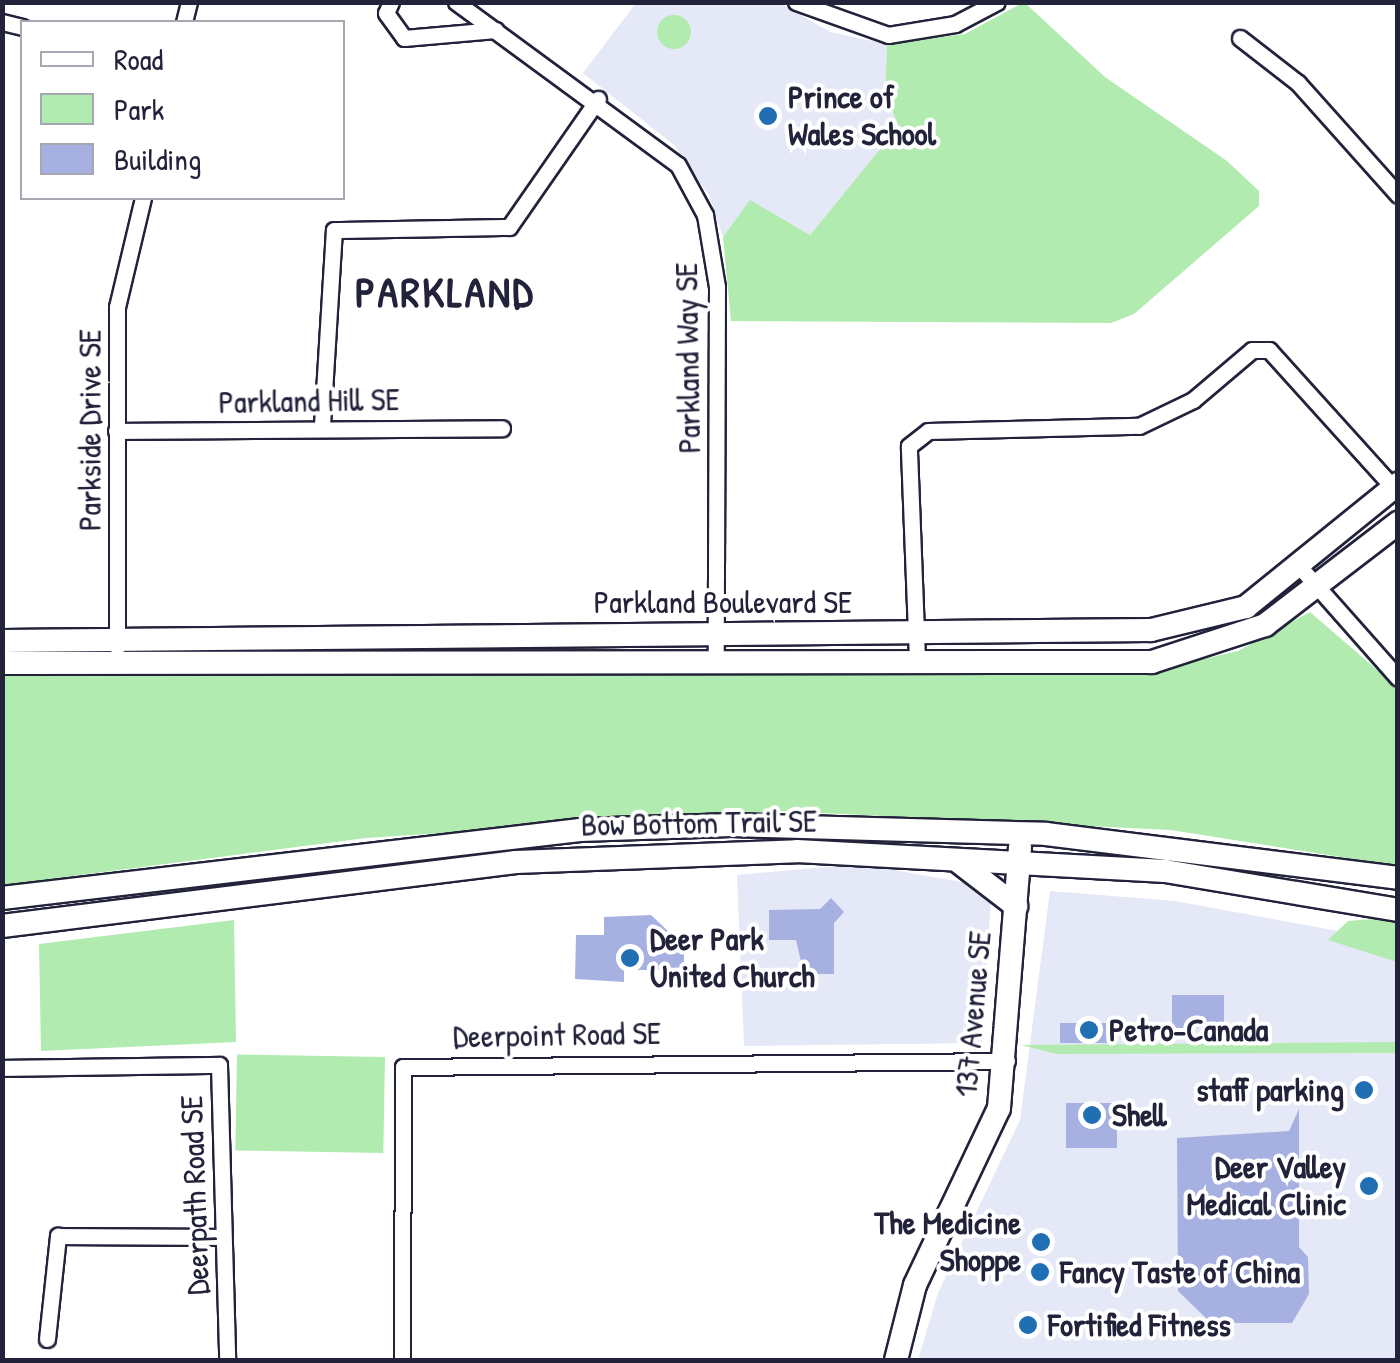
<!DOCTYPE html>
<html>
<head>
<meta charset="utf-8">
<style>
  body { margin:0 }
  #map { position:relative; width:1400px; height:1363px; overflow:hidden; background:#fff; font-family:"Patrick Hand",sans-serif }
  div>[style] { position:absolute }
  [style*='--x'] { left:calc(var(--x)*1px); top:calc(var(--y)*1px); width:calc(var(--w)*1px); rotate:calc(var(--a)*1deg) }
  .built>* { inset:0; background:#e5e8f6 }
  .green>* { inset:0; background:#b1ebb0; transform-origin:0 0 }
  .round { border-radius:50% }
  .building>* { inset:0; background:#a7b1e1; transform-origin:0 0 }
  .roads { filter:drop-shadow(2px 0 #22223b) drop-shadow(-2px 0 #22223b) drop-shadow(0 2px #22223b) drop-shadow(0 -2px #22223b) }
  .street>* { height:15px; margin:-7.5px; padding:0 7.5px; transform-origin:7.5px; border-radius:7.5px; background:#fff }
  .secondary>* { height:22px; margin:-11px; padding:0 11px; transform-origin:11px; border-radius:11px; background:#fff }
  .dots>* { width:28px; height:28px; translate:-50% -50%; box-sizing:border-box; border:5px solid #fff; border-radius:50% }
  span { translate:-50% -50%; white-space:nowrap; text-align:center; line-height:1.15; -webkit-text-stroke:8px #fff; paint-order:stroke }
  .poi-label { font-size:32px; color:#22223b; font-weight:700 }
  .left { translate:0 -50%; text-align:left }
  .right { translate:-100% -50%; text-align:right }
  .street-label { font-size:32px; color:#22223b }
  .district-label { font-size:42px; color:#22223b; font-weight:700; letter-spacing:2.5px }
  .frame { position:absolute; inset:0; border:5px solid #22223b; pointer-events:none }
  .legend { position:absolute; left:20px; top:20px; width:325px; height:180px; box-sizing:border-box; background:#fff; border:2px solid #a7a7b1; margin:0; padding:12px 18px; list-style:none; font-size:30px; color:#22223b }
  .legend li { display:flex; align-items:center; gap:20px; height:50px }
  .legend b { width:50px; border:2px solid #a7a7b1 }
</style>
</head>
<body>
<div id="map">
  <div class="built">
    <div style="clip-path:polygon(636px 3px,780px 3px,830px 32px,887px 44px,885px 96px,899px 126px,810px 235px,750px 201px,723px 237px,709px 195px,674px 145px,583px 73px)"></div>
    <div style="clip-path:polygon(860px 864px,967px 883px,991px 897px,982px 1043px,744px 1046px,737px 875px)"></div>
    <div style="clip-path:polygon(1050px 891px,1175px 901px,1338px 931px,1397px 953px,1397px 1360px,918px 1360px,938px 1293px,1020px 1120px)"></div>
  </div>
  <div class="green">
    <div style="clip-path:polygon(1024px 2px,1105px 77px,1227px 161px,1259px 191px,1259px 206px,1134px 314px,1111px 323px,731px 321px,723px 237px,750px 200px,810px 235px,899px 126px,885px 96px,887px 44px,965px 34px)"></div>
    <div class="round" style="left:657px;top:15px;width:34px;height:34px"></div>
    <div style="clip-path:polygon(1310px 612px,1397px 687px,1397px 866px,1171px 830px,780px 811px,366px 838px,3px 885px,3px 672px,1148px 672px,1238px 651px)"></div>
    <div style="clip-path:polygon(1397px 917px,1397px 962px,1328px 940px,1348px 921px)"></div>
    <div style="clip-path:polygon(234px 920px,236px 1042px,41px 1051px,39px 944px)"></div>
    <div style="clip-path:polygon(1397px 1042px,1397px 1053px,1057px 1054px,1021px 1045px)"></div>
    <div style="left:385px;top:1057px;width:96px;height:148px;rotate:91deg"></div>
  </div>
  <div class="building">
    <div style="clip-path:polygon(831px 898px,844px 912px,834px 923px,834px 974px,804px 974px,796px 940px,769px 940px,769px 910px,820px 909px)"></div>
    <div style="clip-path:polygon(651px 915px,684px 946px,684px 981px,661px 981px,661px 970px,624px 970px,624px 982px,575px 979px,576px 935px,604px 935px,604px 917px)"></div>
    <div style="left:1224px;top:995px;width:33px;height:52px;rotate:90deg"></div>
    <div style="left:1060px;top:1023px;width:58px;height:20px"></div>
    <div style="left:1066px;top:1103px;width:51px;height:45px"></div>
    <div style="clip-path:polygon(1299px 1109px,1299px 1247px,1308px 1257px,1309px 1294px,1292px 1323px,1211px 1323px,1178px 1291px,1177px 1138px,1289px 1131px)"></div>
  </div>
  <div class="roads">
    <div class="street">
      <div style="--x:391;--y:2;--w:12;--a:114"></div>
      <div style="--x:386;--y:13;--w:31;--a:54"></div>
      <div style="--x:404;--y:38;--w:92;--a:-5"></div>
      <div style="--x:456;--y:2;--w:275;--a:36.3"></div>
      <div style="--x:678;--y:165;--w:57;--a:61.6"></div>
      <div style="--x:705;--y:215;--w:73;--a:80.5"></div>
      <div style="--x:717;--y:287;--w:376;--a:90.2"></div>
      <div style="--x:796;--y:2;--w:98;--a:19.7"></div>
      <div style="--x:888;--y:35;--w:68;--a:-9.3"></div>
      <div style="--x:955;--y:24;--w:47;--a:-27.6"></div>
      <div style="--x:2;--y:22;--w:21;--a:14"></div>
      <div style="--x:184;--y:22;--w:21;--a:-76"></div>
      <div style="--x:1240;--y:38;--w:73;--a:37.8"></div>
      <div style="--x:1298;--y:83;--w:150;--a:48.2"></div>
      <div style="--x:322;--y:425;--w:195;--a:-86.5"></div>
      <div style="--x:334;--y:230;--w:175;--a:-1"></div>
      <div style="--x:509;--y:227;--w:156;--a:-55.2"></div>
      <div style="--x:116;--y:431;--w:386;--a:-0.4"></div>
      <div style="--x:1299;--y:566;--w:149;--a:48.5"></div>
      <div style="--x:117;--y:647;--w:340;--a:-90"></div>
      <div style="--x:117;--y:307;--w:112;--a:-76.6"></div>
      <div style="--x:917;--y:659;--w:213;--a:-92.2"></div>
      <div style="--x:909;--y:446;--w:24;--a:-38"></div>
      <div style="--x:928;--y:431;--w:211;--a:-1.4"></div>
      <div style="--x:1139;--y:426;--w:60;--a:-25.7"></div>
      <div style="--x:1193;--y:400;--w:77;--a:-40.3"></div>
      <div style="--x:1252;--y:350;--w:17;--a:0"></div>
      <div style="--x:1269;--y:350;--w:193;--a:47.9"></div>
      <div style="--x:2;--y:1068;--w:217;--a:-0.8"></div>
      <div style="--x:219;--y:1065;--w:295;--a:88.4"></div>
      <div style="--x:47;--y:1339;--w:104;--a:-83.9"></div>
      <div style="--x:58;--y:1236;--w:164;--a:0.3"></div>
      <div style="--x:402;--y:1360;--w:293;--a:-89.8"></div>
      <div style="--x:403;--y:1067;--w:604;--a:-0.57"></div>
    </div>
    <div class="secondary">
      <div style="--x:2;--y:641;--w:1149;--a:-0.55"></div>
      <div style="--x:1151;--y:630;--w:98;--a:-13.6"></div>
      <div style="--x:1246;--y:607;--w:196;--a:-39"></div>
      <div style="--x:2;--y:663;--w:1150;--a:-0.05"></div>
      <div style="--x:1152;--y:662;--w:119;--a:-18.1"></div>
      <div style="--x:1265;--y:625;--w:168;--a:-37.5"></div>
      <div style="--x:960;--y:863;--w:71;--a:37.5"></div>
      <div style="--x:2;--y:898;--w:582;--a:-6.71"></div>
      <div style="--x:580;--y:830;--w:151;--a:-1.9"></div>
      <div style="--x:731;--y:825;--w:315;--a:1.6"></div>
      <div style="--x:1046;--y:834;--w:355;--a:7.1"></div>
      <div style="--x:2;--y:926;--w:518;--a:-7.1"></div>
      <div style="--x:516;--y:862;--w:281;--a:-2.2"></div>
      <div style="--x:797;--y:851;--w:369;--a:3.1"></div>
      <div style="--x:1165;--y:871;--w:236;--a:9.5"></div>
      <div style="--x:896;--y:1360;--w:77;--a:-75.8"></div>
      <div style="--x:915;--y:1285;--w:196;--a:-64.6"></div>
      <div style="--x:999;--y:1108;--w:262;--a:-85.4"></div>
    </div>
  </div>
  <div class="dots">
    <div style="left:768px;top:116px;background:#1f6fb2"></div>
    <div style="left:630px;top:958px;background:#1f6fb2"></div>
    <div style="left:1089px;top:1030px;background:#1f6fb2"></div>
    <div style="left:1364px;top:1090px;background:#1f6fb2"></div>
    <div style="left:1092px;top:1115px;background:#1f6fb2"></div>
    <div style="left:1369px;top:1186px;background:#1f6fb2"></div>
    <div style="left:1041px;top:1242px;background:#1f6fb2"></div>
    <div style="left:1040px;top:1272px;background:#1f6fb2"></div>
    <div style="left:1028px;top:1325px;background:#1f6fb2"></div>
  </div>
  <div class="poi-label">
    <span class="left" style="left:788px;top:116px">Prince of<br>Wales School</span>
    <span class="left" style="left:650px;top:958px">Deer Park<br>United Church</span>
    <span class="left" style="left:1109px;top:1030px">Petro-Canada</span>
    <span class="right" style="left:1344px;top:1090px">staff parking</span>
    <span class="left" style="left:1112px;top:1115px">Shell</span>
    <span class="right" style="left:1346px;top:1186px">Deer Valley<br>Medical Clinic</span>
    <span class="right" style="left:1021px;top:1242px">The Medicine<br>Shoppe</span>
    <span class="left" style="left:1060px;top:1272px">Fancy Taste of China</span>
    <span class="left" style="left:1048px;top:1325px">Fortified Fitness</span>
  </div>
  <div class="street-label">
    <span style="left:688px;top:358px;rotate:-91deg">Parkland Way SE</span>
    <span style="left:309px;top:401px;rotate:-1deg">Parkland Hill SE</span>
    <span style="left:90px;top:430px;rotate:-90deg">Parkside Drive SE</span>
    <span style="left:723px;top:602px">Parkland Boulevard SE</span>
    <span style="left:699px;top:823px;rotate:-1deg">Bow Bottom Trail SE</span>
    <span style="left:973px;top:1014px;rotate:-85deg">137 Avenue SE</span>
    <span style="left:557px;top:1035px;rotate:-1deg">Deerpoint Road SE</span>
    <span style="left:195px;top:1195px;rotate:-92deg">Deerpath Road SE</span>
  </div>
  <div class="district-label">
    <span style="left:445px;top:292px">PARKLAND</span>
  </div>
  <div class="frame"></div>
  <ul class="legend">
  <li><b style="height:12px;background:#fff"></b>Road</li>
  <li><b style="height:28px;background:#b1ebb0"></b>Park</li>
  <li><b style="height:28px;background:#a7b1e1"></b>Building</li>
  </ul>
</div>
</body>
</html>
